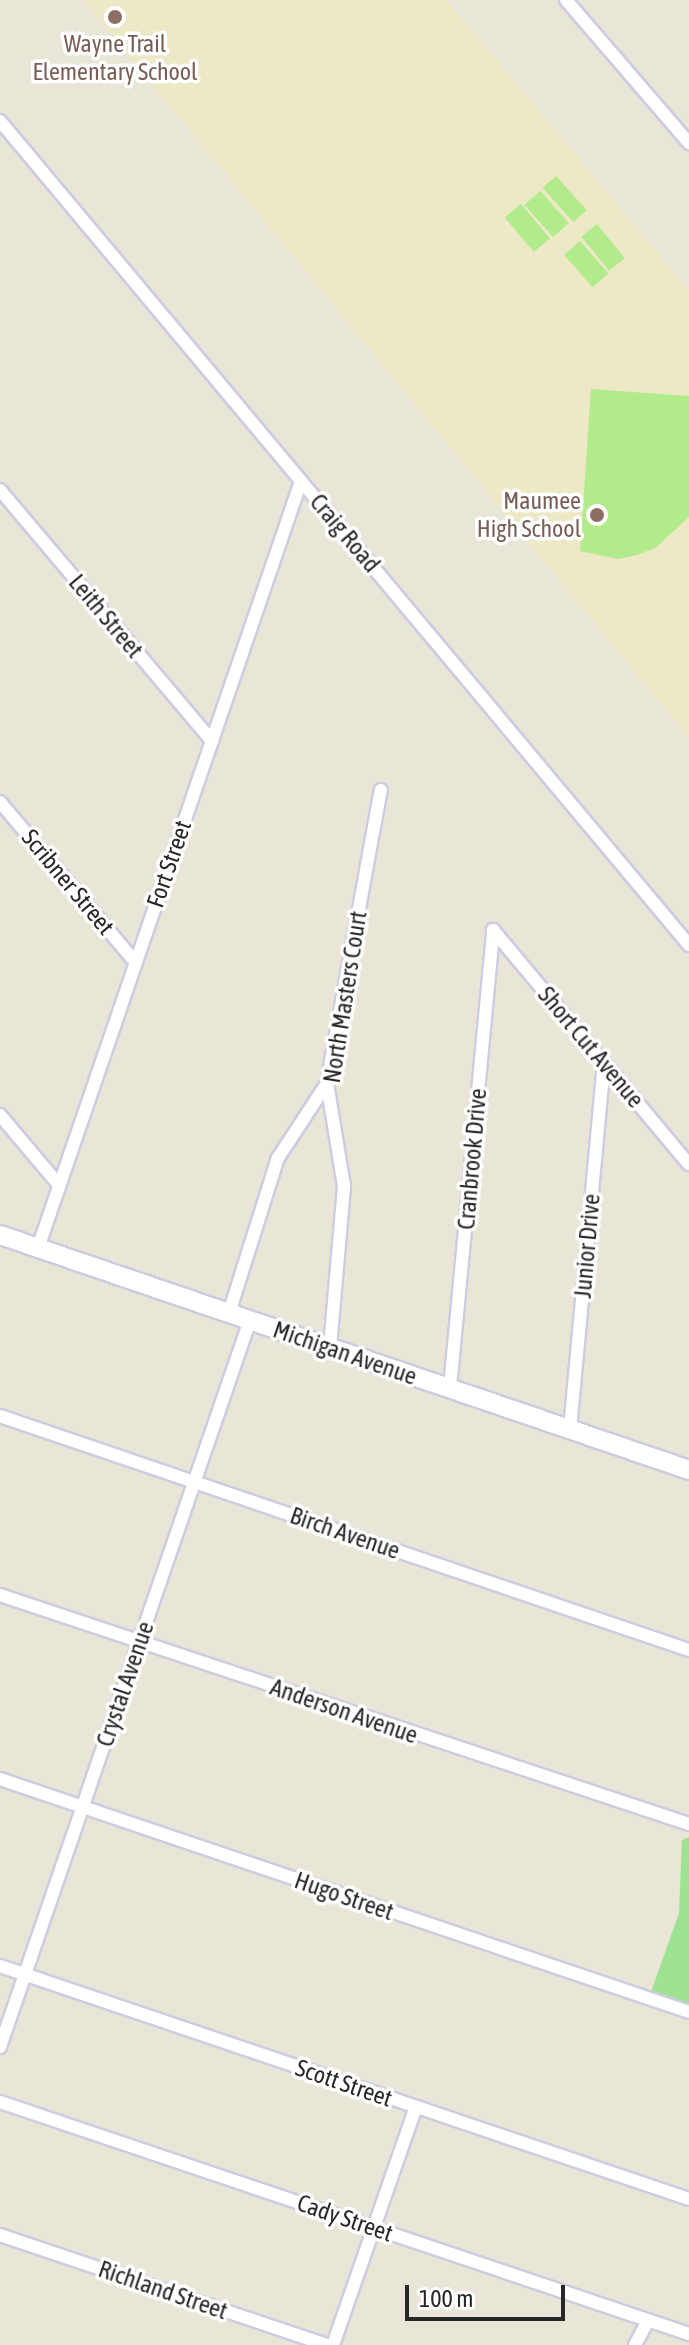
<!DOCTYPE html>
<html>
<head>
<meta charset="utf-8">
<style>
  body { margin:0 }
  #map { position:relative; width:689px; height:2345px; overflow:hidden; background:#eae6d7; font-family:"Asap Condensed",sans-serif }
  div>[style] { position:absolute }
  [style*='--x'] { left:calc(var(--x)*1px); top:calc(var(--y)*1px); width:calc(var(--w)*1px); rotate:calc(var(--a)*1deg) }
  .education>* { inset:0; background:#ede8c5 }
  .green>* { inset:0; background:#9de391 }
  .pitch>* { inset:0; background:#b1eb8c; transform-origin:0 0 }
  .roads { filter:drop-shadow(2px 0 #cdcde1) drop-shadow(-2px 0 #cdcde1) drop-shadow(0 2px #cdcde1) drop-shadow(0 -2px #cdcde1) }
  .street>* { height:12px; margin:-6px; padding:0 6px; transform-origin:6px; border-radius:6px; background:#fff }
  .secondary>* { height:18px; margin:-9px; padding:0 9px; transform-origin:9px; border-radius:9px; background:#fff }
  .dots>* { width:22px; height:22px; translate:-50% -50%; box-sizing:border-box; border:4px solid #fff; border-radius:50% }
  span { translate:-50% -50%; white-space:nowrap; text-align:center; line-height:1.15; -webkit-text-stroke:7px #fff; paint-order:stroke }
  .education-label { font-size:24px; color:#785e54 }
  .right { translate:-100% -50%; text-align:right }
  .street-label { font-size:24px; color:#272727 }
  .scale { position:absolute; left:405px; top:2285px; width:160px; height:36px; box-sizing:border-box; border:4px solid #272727; border-top:0; padding-left:10px; font-size:24px; line-height:28px; white-space:nowrap; color:#272727; -webkit-text-stroke:6px #fff; paint-order:stroke }
</style>
</head>
<body>
<div id="map">
  <div class="education">
    <div style="clip-path:polygon(83px 0,446px 0,689px 291px,689px 738px)"></div>
  </div>
  <div class="green">
    <div style="clip-path:polygon(689px 1837px,689px 2004px,651px 1992px,679px 1913px,682px 1840px)"></div>
  </div>
  <div class="pitch">
    <div style="left:556px;top:176px;width:46px;height:18px;rotate:48deg"></div>
    <div style="left:540px;top:191px;width:43px;height:21px;rotate:48deg"></div>
    <div style="left:521px;top:204px;width:45px;height:21px;rotate:50deg"></div>
    <div style="left:597px;top:224px;width:44px;height:20px;rotate:51deg"></div>
    <div style="left:580px;top:241px;width:43px;height:21px;rotate:49deg"></div>
    <div style="clip-path:polygon(591px 389px,689px 396px,689px 517px,655px 548px,637px 555px,618px 559px,580px 551px)"></div>
  </div>
  <div class="roads">
    <div class="street">
      <div style="--x:566;--y:0;--w:189;--a:49.3"></div>
      <div style="--x:0;--y:121;--w:1074;--a:50.1"></div>
      <div style="--x:0;--y:490;--w:329;--a:49.8"></div>
      <div style="--x:0;--y:802;--w:209;--a:49.8"></div>
      <div style="--x:493;--y:930;--w:305;--a:50.1"></div>
      <div style="--x:0;--y:1115;--w:92;--a:49.9"></div>
      <div style="--x:38;--y:1248;--w:811;--a:-71.07"></div>
      <div style="--x:229;--y:1313;--w:163;--a:-72.5"></div>
      <div style="--x:278;--y:1158;--w:90;--a:-56.8"></div>
      <div style="--x:330;--y:1347;--w:162;--a:-85"></div>
      <div style="--x:344;--y:1186;--w:104;--a:-99.4"></div>
      <div style="--x:327;--y:1083;--w:298;--a:-79.6"></div>
      <div style="--x:450;--y:1388;--w:460;--a:-84.6"></div>
      <div style="--x:0;--y:1416;--w:728;--a:18.76"></div>
      <div style="--x:570;--y:1429;--w:369;--a:-84.7"></div>
      <div style="--x:0;--y:1595;--w:726;--a:18.39"></div>
      <div style="--x:0;--y:1779;--w:727;--a:18.68"></div>
      <div style="--x:0;--y:1966;--w:727;--a:18.68"></div>
      <div style="--x:0;--y:2047;--w:769;--a:-71.02"></div>
      <div style="--x:0;--y:2102;--w:727;--a:18.61"></div>
      <div style="--x:0;--y:2235;--w:344;--a:18.6"></div>
      <div style="--x:333;--y:2345;--w:252;--a:-70.8"></div>
      <div style="--x:635;--y:2345;--w:27;--a:-62"></div>
    </div>
    <div class="secondary">
      <div style="--x:0;--y:1235;--w:728;--a:18.83"></div>
    </div>
  </div>
  <div class="dots">
    <div style="left:115px;top:17px;background:#8d6e63"></div>
    <div style="left:597px;top:515px;background:#8d6e63"></div>
  </div>
  <div class="education-label">
    <span style="left:115px;top:58px">Wayne Trail<br>Elementary School</span>
    <span class="right" style="left:581px;top:515px">Maumee<br>High School</span>
  </div>
  <div class="street-label">
    <span style="left:345px;top:533px;rotate:50deg">Craig Road</span>
    <span style="left:106px;top:616px;rotate:50deg">Leith Street</span>
    <span style="left:169px;top:864px;rotate:-71deg">Fort Street</span>
    <span style="left:68px;top:882px;rotate:50deg">Scribner Street</span>
    <span style="left:345px;top:997px;rotate:-81deg">North Masters Court</span>
    <span style="left:591px;top:1047px;rotate:50deg">Short Cut Avenue</span>
    <span style="left:472px;top:1159px;rotate:-85deg">Cranbrook Drive</span>
    <span style="left:587px;top:1246px;rotate:-85deg">Junior Drive</span>
    <span style="left:345px;top:1353px;rotate:19deg">Michigan Avenue</span>
    <span style="left:345px;top:1533px;rotate:19deg">Birch Avenue</span>
    <span style="left:125px;top:1684px;rotate:-71deg">Crystal Avenue</span>
    <span style="left:344px;top:1711px;rotate:19deg">Anderson Avenue</span>
    <span style="left:344px;top:1896px;rotate:19deg">Hugo Street</span>
    <span style="left:344px;top:2083px;rotate:19deg">Scott Street</span>
    <span style="left:345px;top:2218px;rotate:19deg">Cady Street</span>
    <span style="left:163px;top:2290px;rotate:19deg">Richland Street</span>
  </div>
  <div class="scale">100 m</div>
</div>
</body>
</html>
